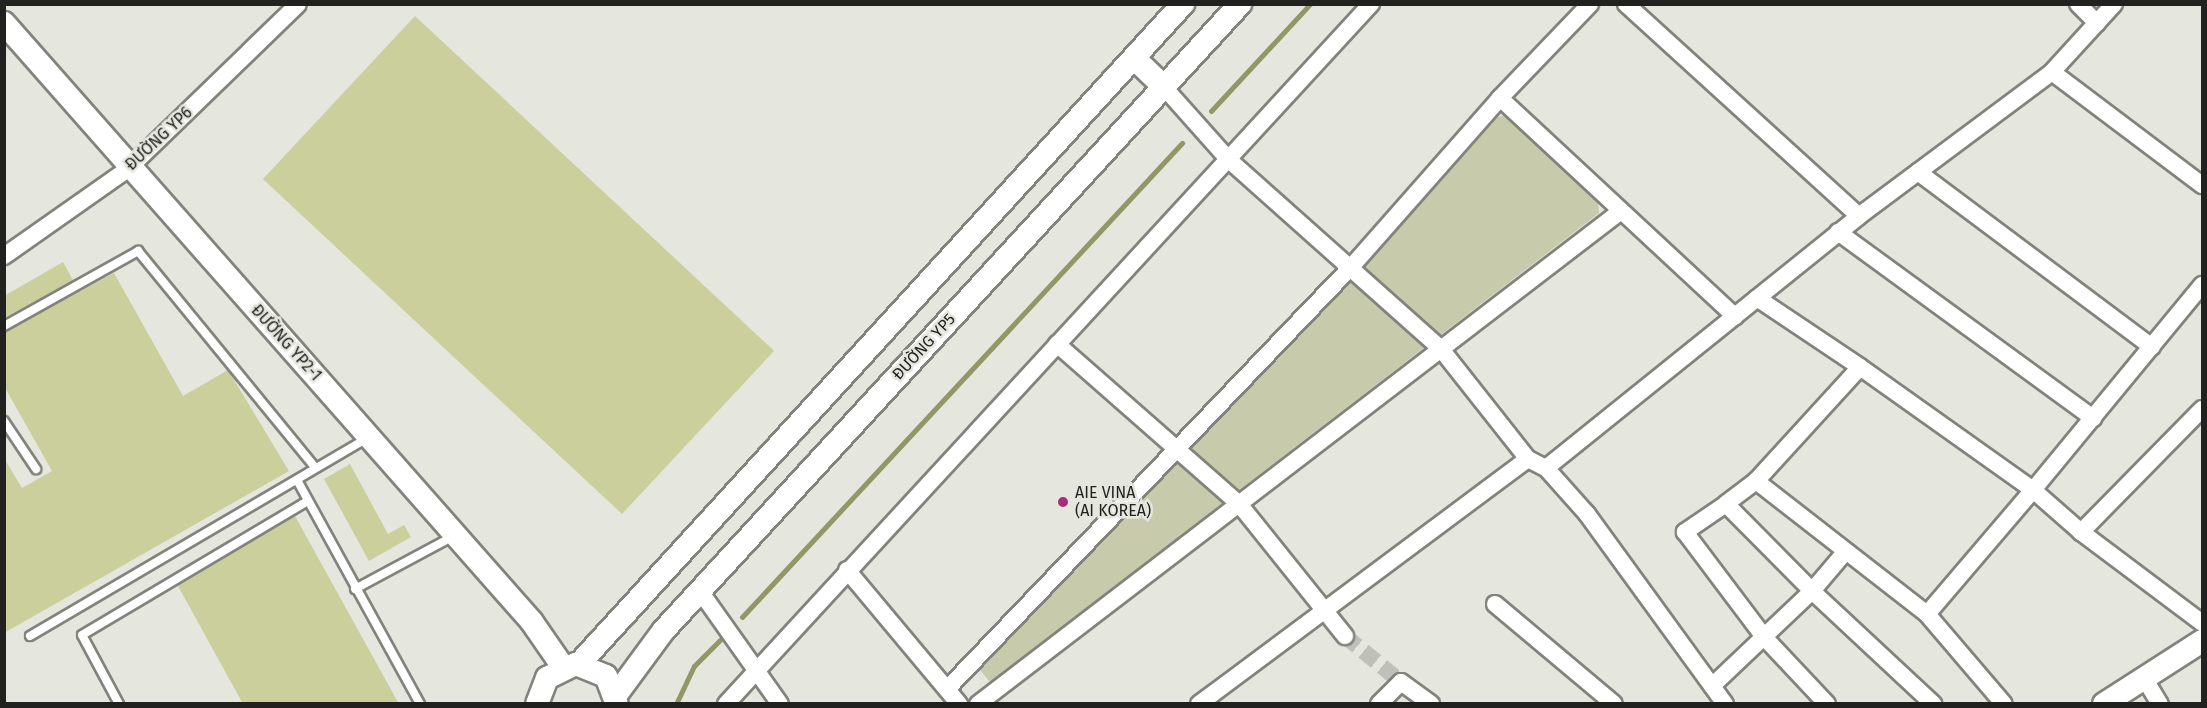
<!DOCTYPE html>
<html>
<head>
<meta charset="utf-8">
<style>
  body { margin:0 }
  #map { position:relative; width:2207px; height:708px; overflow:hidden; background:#e5e7df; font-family:"Fira Sans",sans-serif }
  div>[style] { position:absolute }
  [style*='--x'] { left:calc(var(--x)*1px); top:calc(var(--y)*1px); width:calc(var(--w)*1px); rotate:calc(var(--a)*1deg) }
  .green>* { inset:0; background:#c7caab }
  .stream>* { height:5px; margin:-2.5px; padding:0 2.5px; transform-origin:2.5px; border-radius:2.5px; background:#929765 }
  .building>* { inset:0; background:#cacf9b; transform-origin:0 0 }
  .street-tunnel>* { height:16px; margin-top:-8px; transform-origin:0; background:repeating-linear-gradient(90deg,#bec0b9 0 16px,transparent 0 24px) }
  .roads { filter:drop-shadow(2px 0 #82837c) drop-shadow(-2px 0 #82837c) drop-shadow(0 2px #82837c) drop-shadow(0 -2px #82837c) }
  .lane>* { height:8px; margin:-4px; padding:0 4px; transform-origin:4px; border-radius:4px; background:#fff }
  .street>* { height:16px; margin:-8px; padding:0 8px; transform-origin:8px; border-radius:8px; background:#fff }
  .secondary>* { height:22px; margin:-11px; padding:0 11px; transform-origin:11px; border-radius:11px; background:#fff }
  .dots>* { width:16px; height:16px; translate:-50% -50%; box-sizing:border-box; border:3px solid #e5e7df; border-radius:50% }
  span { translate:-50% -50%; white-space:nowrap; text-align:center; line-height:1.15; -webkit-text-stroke:5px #e5e7df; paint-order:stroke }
  .street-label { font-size:16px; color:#21221f }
  .poi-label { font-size:16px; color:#21221f }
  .left { translate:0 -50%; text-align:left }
  .frame { position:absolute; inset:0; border:6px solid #21221f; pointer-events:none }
</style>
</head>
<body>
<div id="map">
  <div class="green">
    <div style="clip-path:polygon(1506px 115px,1598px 198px,1599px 213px,990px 682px,980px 670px,1000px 644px,1367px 261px,1491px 119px)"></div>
  </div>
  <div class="stream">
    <div style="--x:1211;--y:111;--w:146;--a:-47.2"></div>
    <div style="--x:742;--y:617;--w:647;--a:-47.13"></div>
    <div style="--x:676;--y:704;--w:42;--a:-64.7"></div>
    <div style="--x:694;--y:666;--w:37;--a:-45"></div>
  </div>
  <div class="building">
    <div style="left:415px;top:16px;width:491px;height:223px;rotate:43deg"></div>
    <div style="clip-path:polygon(63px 262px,73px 280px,4px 318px,4px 296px)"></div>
    <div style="clip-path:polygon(114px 273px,183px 396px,228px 370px,289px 471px,4px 633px,4px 458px,22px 488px,52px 471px,4px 386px,4px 332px)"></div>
    <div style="clip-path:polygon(350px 464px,388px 534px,404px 525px,411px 537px,369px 561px,324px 479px)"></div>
    <div style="clip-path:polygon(295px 516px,399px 704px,243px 704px,178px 586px)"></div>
  </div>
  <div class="street-tunnel">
    <div style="--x:1345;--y:636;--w:72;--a:39.4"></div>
  </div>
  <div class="roads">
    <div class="lane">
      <div style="--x:4;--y:326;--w:154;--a:-29.2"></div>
      <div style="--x:138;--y:251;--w:279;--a:50.7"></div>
      <div style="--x:4;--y:421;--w:58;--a:56.3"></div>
      <div style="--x:297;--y:480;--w:256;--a:61.2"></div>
      <div style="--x:355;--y:589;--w:112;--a:-28.2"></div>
      <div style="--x:30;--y:636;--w:393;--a:-30.4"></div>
      <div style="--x:119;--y:704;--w:78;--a:-118.2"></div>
      <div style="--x:82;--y:635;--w:263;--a:-30.7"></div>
    </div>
    <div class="street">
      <div style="--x:1626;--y:4;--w:315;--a:42.3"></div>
      <div style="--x:2078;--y:4;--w:27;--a:45"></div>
      <div style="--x:2114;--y:4;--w:92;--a:132.4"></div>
      <div style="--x:2052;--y:72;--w:188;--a:37"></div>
      <div style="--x:1163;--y:86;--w:98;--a:48.3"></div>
      <div style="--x:1228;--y:159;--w:285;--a:41.7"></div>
      <div style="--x:1441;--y:349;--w:140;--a:51.7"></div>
      <div style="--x:1528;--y:459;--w:20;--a:27"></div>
      <div style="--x:1546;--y:468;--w:62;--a:48.3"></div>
      <div style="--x:1587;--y:514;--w:235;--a:54"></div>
      <div style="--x:1500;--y:98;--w:321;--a:42.9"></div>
      <div style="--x:1918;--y:172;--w:292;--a:36.8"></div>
      <div style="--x:1838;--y:232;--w:316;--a:36.1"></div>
      <div style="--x:4;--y:256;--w:153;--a:-35.1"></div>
      <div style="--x:129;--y:168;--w:235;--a:-44.1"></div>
      <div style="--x:1757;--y:298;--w:124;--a:33.8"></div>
      <div style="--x:1057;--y:344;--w:244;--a:41.3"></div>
      <div style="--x:1240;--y:505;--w:168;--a:51.3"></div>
      <div style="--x:2202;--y:409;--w:173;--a:134.5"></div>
      <div style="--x:2081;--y:532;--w:151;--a:36.9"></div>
      <div style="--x:1546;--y:468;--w:402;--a:-38.8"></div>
      <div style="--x:1859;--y:216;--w:241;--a:-36.7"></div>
      <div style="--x:1756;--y:481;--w:38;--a:143"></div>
      <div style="--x:1726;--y:504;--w:122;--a:45.3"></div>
      <div style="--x:1812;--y:591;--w:52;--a:-49.6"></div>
      <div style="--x:1726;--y:504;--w:50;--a:145.7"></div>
      <div style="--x:1685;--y:532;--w:131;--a:53"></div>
      <div style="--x:1764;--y:637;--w:92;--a:46.8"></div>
      <div style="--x:2081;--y:532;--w:64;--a:-138.8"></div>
      <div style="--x:2033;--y:490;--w:266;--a:-50.5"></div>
      <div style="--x:847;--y:570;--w:175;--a:50.1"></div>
      <div style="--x:700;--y:591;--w:138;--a:54.7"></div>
      <div style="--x:1495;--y:604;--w:155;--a:40"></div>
      <div style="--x:1927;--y:614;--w:217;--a:-142.1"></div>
      <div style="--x:1756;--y:481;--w:154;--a:-47.6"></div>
      <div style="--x:1860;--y:367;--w:212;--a:35.4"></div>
      <div style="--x:2033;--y:490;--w:163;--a:130.5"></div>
      <div style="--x:1927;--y:614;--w:118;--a:49.5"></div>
      <div style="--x:2146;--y:681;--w:27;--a:59"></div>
      <div style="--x:1712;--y:686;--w:138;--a:-43.5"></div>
      <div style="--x:1812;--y:591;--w:166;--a:43"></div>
      <div style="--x:948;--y:688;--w:584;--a:-46.25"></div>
      <div style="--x:1352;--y:266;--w:224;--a:-48.6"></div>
      <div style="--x:1500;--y:98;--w:130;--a:-46.2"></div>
      <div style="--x:726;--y:704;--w:952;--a:-47.34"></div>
      <div style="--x:978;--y:704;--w:810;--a:-37.48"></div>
      <div style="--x:1199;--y:704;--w:410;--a:-36.7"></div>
      <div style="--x:1379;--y:704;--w:31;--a:-45"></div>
      <div style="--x:1401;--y:682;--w:37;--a:36"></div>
    </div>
    <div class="secondary">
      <div style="--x:4;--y:23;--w:798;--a:48.6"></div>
      <div style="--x:532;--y:622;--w:55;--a:55.4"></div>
      <div style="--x:1134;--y:58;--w:40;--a:44"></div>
      <div style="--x:579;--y:664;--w:895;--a:-47.54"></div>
      <div style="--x:616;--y:695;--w:81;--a:-53.6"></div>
      <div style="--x:664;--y:630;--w:851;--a:-47.38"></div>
      <div style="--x:537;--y:704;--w:28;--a:-69"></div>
      <div style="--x:547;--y:678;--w:32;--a:-26"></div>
      <div style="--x:576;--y:664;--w:32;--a:22"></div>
      <div style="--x:606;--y:676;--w:30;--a:69"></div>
      <div style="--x:2104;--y:704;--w:117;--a:-32.7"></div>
    </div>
  </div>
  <div class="dots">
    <div style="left:1063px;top:502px;background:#ac2b78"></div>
  </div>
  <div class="street-label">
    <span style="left:159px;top:139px;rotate:-43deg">ĐƯỜNG YP6</span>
    <span style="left:286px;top:343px;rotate:48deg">ĐƯỜNG YP2-1</span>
    <span style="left:924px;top:347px;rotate:-47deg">ĐƯỜNG YP5</span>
  </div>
  <div class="poi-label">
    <span class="left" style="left:1075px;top:502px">AIE VINA<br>(AI KOREA)</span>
  </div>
  <div class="frame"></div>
</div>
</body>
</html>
